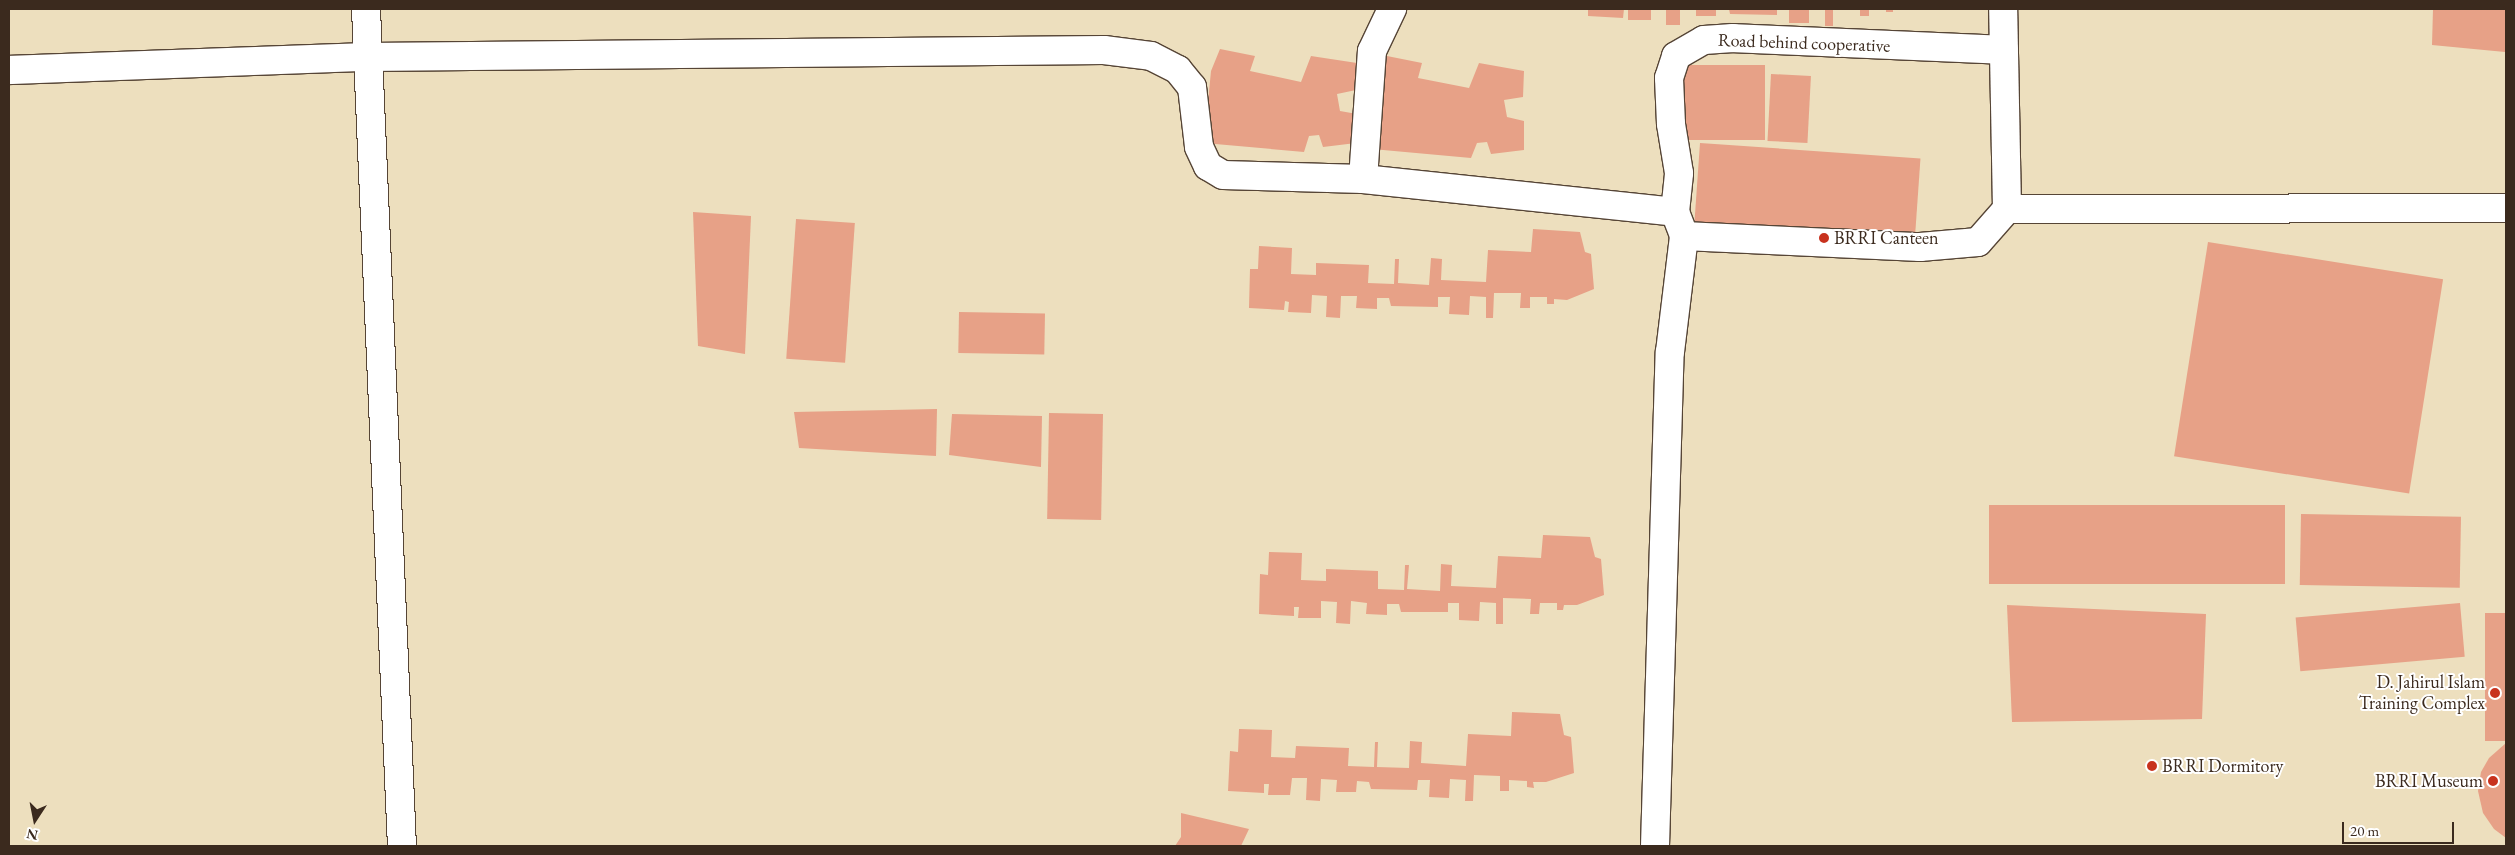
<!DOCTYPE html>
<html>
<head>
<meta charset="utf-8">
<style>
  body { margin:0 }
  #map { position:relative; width:2515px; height:855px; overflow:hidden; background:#eddfbe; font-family:"EB Garamond",serif }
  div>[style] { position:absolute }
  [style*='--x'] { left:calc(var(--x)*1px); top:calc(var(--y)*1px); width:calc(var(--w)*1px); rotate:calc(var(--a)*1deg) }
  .building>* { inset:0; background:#e7a187; transform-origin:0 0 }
  .roads { filter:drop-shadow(1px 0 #564536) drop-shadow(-1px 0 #564536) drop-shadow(0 1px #564536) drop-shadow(0 -1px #564536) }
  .street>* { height:28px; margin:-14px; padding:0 14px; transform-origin:14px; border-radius:14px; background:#fff }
  .dots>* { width:14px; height:14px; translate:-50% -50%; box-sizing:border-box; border:2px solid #fff; border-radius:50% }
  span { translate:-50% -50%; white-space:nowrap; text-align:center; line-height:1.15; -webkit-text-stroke:4px #fff; paint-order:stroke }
  .street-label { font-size:18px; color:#3b2a1e }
  .poi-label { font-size:18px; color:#3b2a1e }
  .left { translate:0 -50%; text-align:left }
  .right { translate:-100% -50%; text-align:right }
  .frame { position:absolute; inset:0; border:10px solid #3b2a1e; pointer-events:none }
  .north { position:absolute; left:10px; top:795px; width:50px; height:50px; -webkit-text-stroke:4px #fff; paint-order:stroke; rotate:191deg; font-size:14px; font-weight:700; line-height:20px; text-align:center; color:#3b2a1e }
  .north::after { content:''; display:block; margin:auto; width:18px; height:22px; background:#3b2a1e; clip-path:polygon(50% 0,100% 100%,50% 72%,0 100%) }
  .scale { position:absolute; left:2342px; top:822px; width:112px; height:22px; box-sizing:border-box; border:2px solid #3b2a1e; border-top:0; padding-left:6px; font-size:15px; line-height:18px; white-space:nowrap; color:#3b2a1e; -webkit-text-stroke:4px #fff; paint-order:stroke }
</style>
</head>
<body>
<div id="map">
  <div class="building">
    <div style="clip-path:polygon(1588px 9px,1624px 9px,1623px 18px,1588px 16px)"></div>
    <div style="left:1628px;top:9px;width:23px;height:11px"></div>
    <div style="left:1666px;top:9px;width:14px;height:16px"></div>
    <div style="left:1696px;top:9px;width:20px;height:7px"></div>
    <div style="clip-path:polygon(1729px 9px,1777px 9px,1777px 15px,1730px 14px)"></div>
    <div style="left:1789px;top:9px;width:20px;height:14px"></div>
    <div style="left:1825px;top:9px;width:8px;height:17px"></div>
    <div style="left:1860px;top:9px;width:9px;height:7px"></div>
    <div style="left:1886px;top:9px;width:7px;height:3px"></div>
    <div style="clip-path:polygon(2433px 9px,2505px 9px,2505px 52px,2432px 45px)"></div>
    <div style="clip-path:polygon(1220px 49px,1255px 56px,1250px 71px,1301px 82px,1311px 56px,1357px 63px,1356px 90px,1337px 94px,1340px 111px,1357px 114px,1356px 143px,1323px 147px,1319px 135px,1309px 136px,1304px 152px,1204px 143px,1211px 71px)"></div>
    <div style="clip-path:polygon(1387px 56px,1422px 63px,1418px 78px,1469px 88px,1479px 63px,1524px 71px,1523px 97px,1504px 100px,1507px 117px,1524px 121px,1524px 150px,1491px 154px,1487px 142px,1477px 143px,1471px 158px,1372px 149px,1379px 78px)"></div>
    <div style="left:1684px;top:65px;width:81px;height:75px"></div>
    <div style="left:1771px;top:74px;width:40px;height:67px;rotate:3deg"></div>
    <div style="left:1700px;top:143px;width:221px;height:84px;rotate:4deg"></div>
    <div style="clip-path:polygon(693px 212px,751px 216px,745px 354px,698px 346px)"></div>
    <div style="left:796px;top:219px;width:59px;height:140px;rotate:4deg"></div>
    <div style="clip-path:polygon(1533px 229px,1580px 232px,1585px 252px,1591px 254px,1594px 289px,1567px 300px,1554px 299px,1554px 304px,1547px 304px,1547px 297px,1530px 297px,1530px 308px,1520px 308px,1521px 293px,1494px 293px,1493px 318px,1486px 318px,1486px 297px,1470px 296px,1469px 315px,1449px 314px,1450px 297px,1438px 297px,1438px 307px,1391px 306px,1389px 298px,1377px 298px,1377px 309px,1356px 308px,1357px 296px,1341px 296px,1340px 318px,1326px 317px,1327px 296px,1312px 295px,1311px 313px,1288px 312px,1289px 302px,1285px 301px,1284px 310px,1249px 308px,1250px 269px,1258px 269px,1259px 246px,1292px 248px,1291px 274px,1316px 275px,1316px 263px,1369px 265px,1368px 283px,1394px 284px,1395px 259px,1399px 259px,1398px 283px,1429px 285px,1431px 258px,1442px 259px,1441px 280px,1486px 282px,1488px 250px,1531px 252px)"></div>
    <div style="left:2208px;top:242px;width:238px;height:217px;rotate:9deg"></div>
    <div style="left:959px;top:312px;width:86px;height:41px;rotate:1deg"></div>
    <div style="clip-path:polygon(937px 409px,936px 456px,799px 448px,794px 412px)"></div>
    <div style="left:1049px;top:413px;width:54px;height:106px;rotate:1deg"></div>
    <div style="clip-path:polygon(952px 414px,1042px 416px,1041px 467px,949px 455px)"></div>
    <div style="left:1989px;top:505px;width:296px;height:79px"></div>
    <div style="left:2301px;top:514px;width:160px;height:71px;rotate:1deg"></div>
    <div style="clip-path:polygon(1543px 535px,1590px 537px,1595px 557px,1601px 559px,1604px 595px,1577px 605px,1564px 605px,1563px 610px,1557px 610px,1557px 603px,1540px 603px,1539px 614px,1530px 614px,1531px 599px,1503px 598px,1503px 624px,1496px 624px,1496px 603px,1480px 602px,1479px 621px,1459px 620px,1459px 603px,1448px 603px,1448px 612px,1401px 612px,1399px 604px,1387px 604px,1387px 615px,1366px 614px,1367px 603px,1351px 601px,1350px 624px,1336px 623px,1337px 602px,1321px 601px,1321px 618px,1298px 618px,1299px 607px,1294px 607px,1294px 616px,1259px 614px,1260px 574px,1268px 575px,1269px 552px,1302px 553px,1301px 580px,1326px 581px,1326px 569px,1378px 571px,1378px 589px,1404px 590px,1405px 565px,1409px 565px,1407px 589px,1440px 591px,1441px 564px,1452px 565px,1451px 586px,1496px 588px,1498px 556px,1541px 558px)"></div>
    <div style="left:2460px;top:603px;width:54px;height:165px;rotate:85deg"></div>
    <div style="clip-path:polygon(2007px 605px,2206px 614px,2202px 719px,2012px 722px)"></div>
    <div style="left:2485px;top:613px;width:21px;height:128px"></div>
    <div style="clip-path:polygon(1512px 712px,1560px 714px,1564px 735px,1571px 737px,1574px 773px,1546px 782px,1533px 782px,1534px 788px,1527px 787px,1527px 781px,1509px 780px,1509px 791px,1500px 791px,1500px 776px,1474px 775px,1473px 801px,1465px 801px,1466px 780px,1450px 779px,1449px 798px,1429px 797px,1430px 780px,1418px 780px,1417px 790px,1371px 789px,1369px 782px,1357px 781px,1356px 792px,1336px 792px,1337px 780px,1321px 779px,1320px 801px,1306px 800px,1307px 778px,1292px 778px,1290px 795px,1268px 795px,1269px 784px,1264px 784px,1264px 793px,1228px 791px,1230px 751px,1238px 752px,1239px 729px,1272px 730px,1271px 757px,1295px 758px,1296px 746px,1349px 748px,1348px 766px,1374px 767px,1375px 742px,1378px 742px,1377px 767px,1409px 768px,1410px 741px,1422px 742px,1421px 763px,1466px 766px,1468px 734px,1511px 736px)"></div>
    <div style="clip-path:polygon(2506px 743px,2506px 838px,2494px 829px,2483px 813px,2478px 791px,2481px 772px,2489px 758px)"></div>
    <div style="clip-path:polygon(1181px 813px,1249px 829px,1241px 846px,1175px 846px,1181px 837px)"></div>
  </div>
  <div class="roads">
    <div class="street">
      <div style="--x:366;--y:9;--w:838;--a:87.54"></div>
      <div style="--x:9;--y:70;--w:358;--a:-2.1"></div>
      <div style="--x:367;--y:57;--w:737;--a:-0.54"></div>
      <div style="--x:1104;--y:50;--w:47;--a:7.3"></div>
      <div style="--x:1151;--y:56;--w:30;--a:27"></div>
      <div style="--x:1178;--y:70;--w:22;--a:51"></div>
      <div style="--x:1192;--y:87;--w:60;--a:83.3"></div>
      <div style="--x:1199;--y:147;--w:21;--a:65"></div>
      <div style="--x:1208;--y:166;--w:17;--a:31"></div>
      <div style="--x:1223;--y:175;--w:140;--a:1.6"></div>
      <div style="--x:1363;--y:179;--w:314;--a:6"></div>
      <div style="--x:1675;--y:212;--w:26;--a:69"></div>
      <div style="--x:1363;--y:179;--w:128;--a:-86"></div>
      <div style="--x:1372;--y:51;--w:47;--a:-64.5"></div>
      <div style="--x:2007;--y:209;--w:499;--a:-0.1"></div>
      <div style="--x:1675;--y:212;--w:39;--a:-84"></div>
      <div style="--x:1679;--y:173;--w:50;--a:-99.3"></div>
      <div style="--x:1671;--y:124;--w:46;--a:-92.5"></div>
      <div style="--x:1669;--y:78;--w:23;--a:-72"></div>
      <div style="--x:1676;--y:56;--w:32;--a:-30"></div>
      <div style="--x:1704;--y:40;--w:29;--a:-4"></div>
      <div style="--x:1733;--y:38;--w:271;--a:2.5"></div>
      <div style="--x:1655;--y:846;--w:494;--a:-88.3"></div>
      <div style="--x:1670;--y:352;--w:117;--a:-83.1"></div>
      <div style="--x:1684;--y:236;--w:236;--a:2.7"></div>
      <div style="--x:1920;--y:247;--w:58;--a:-4.9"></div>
      <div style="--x:1978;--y:242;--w:44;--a:-48.7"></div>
      <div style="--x:2007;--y:209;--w:200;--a:-91.1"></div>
    </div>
  </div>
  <div class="dots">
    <div style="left:1824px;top:238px;background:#c8321e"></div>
    <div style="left:2495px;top:693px;background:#c8321e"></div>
    <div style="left:2152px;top:766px;background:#c8321e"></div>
    <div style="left:2493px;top:781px;background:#c8321e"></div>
  </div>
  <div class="street-label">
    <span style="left:1804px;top:43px;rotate:2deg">Road behind cooperative</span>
  </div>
  <div class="poi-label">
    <span class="left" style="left:1834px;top:238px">BRRI Canteen</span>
    <span class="right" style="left:2485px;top:693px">D. Jahirul Islam<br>Training Complex</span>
    <span class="left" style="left:2162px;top:766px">BRRI Dormitory</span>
    <span class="right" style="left:2483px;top:781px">BRRI Museum</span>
  </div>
  <div class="frame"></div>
  <div class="north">N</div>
  <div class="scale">20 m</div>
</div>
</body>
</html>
